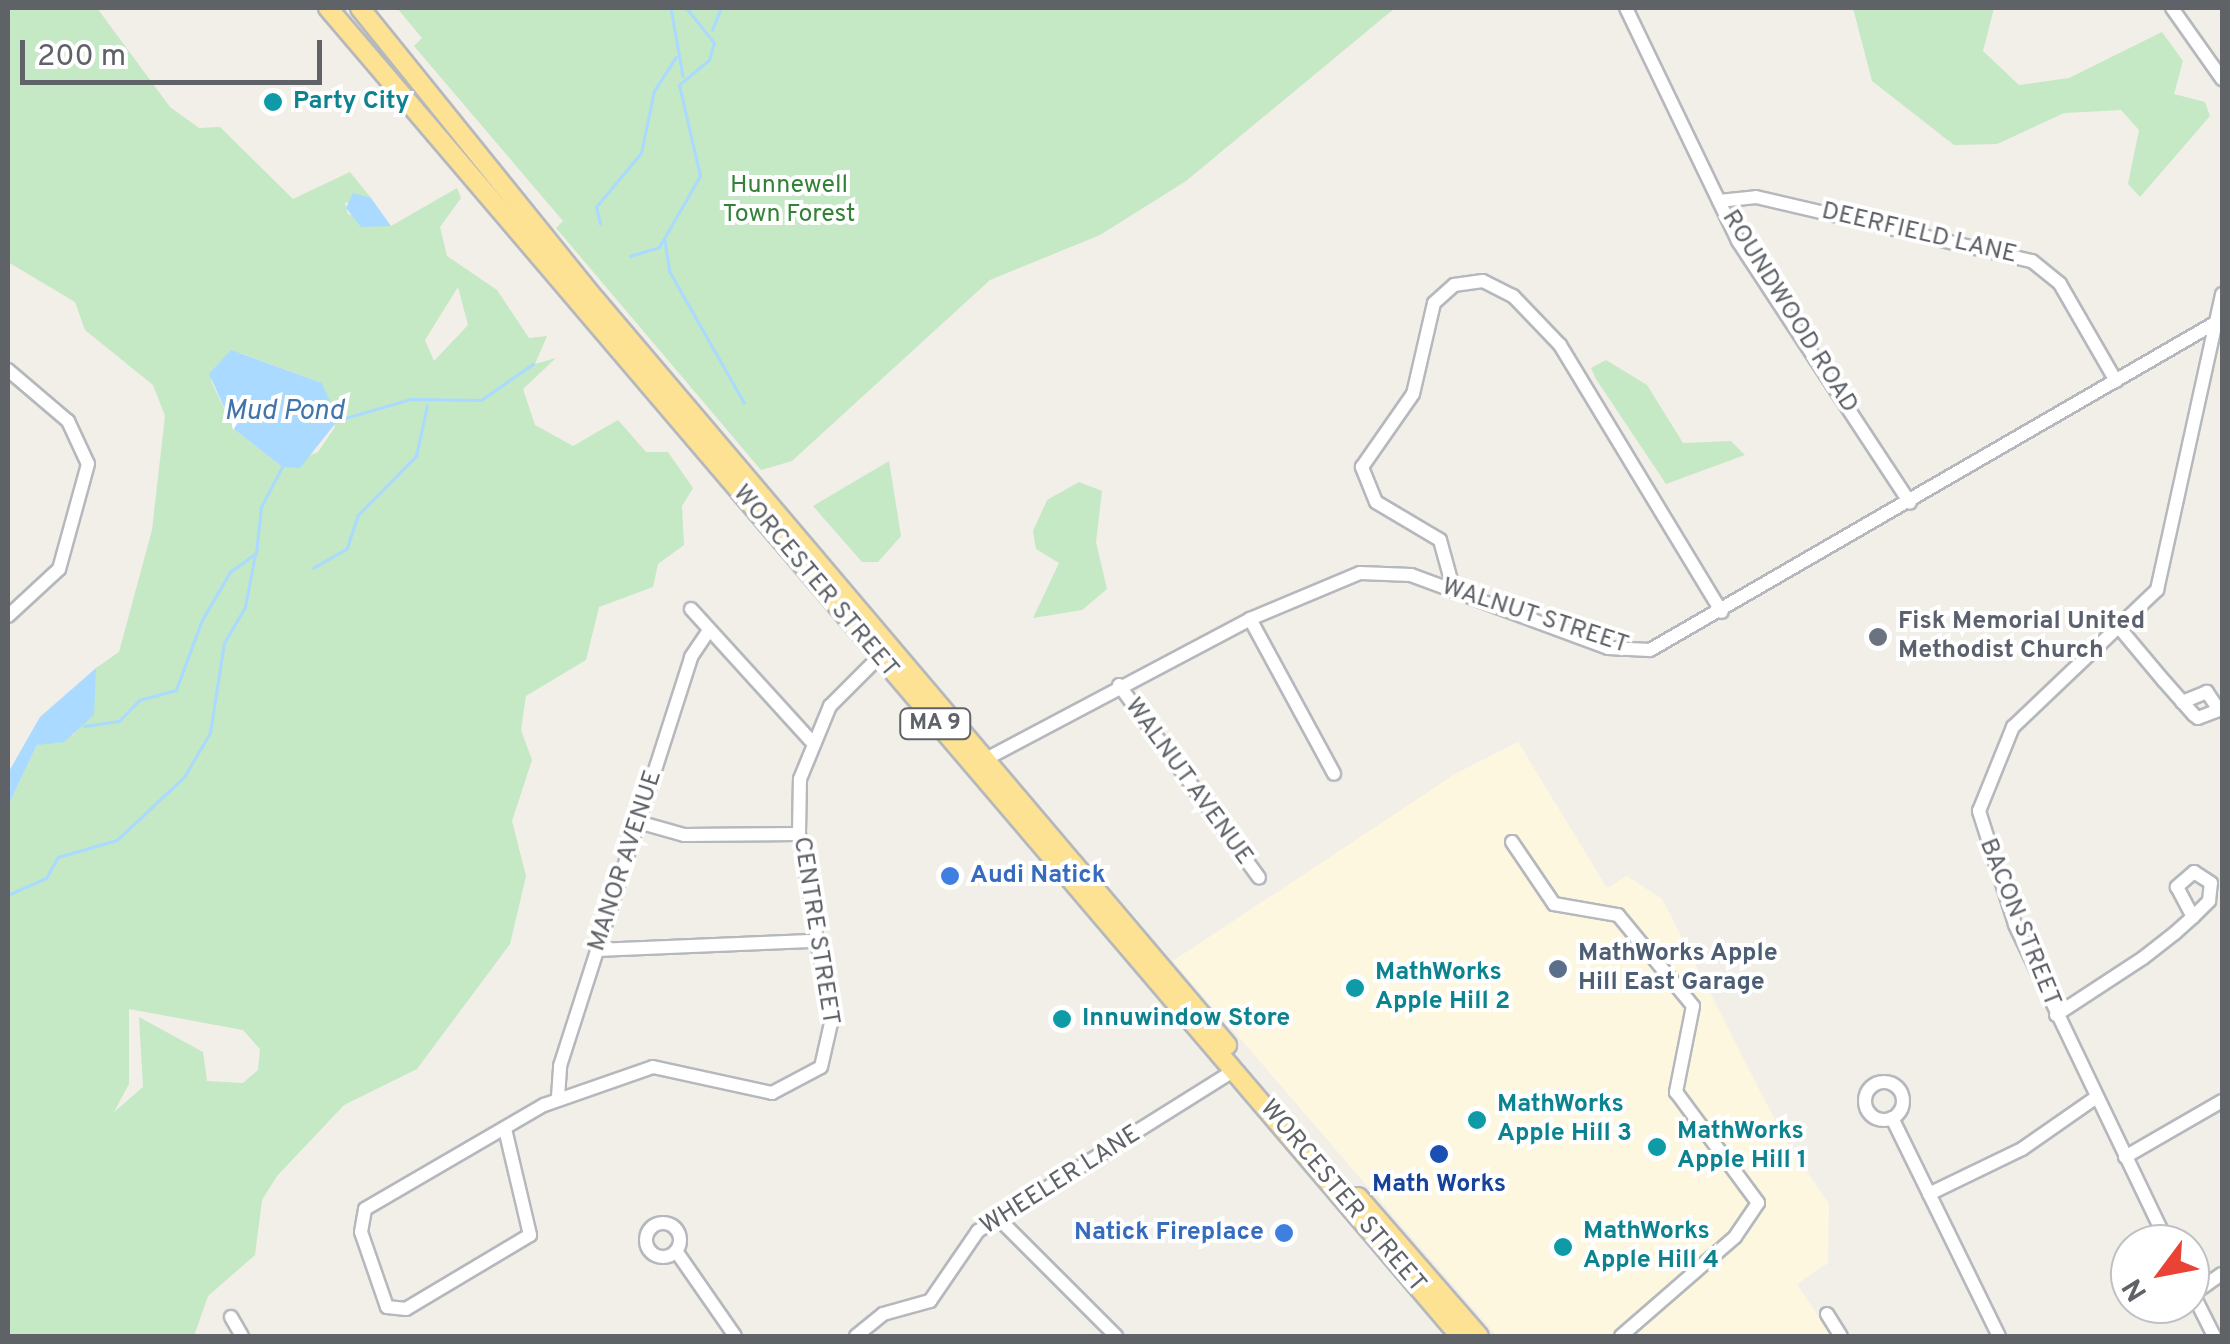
<!DOCTYPE html>
<html>
<head>
<meta charset="utf-8">
<style>
  body { margin:0 }
  #map { position:relative; width:2230px; height:1344px; overflow:hidden; background:#f1efe8; font-family:Overpass,sans-serif }
  div>[style] { position:absolute }
  [style*='--x'] { left:calc(var(--x)*1px); top:calc(var(--y)*1px); width:calc(var(--w)*1px); rotate:calc(var(--a)*1deg) }
  .commercial>* { inset:0; background:#fef7e0 }
  .green>* { inset:0; background:#c5e8c5 }
  .water>* { inset:0; background:#aadaff }
  .stream>* { height:2.5px; margin:-1.25px; padding:0 1.25px; transform-origin:1.25px; border-radius:1.25px; background:#aadaff }
  .roads { filter:drop-shadow(2px 0 #b5b8bc) drop-shadow(-2px 0 #b5b8bc) drop-shadow(0 2px #b5b8bc) drop-shadow(0 -2px #b5b8bc) }
  .minor>* { height:12px; margin:-6px; padding:0 6px; transform-origin:6px; border-radius:6px; background:#fff }
  .minor>.ring { margin:-6px; padding:0; box-sizing:content-box; background:none; border:12px solid #fff; border-radius:50% }
  .highway>* { height:18px; margin:-9px; padding:0 9px; transform-origin:9px; border-radius:9px; background:#fde293 }
  .dots>* { width:28px; height:28px; translate:-50% -50%; box-sizing:border-box; border:5px solid #fff; border-radius:50% }
  span { translate:-50% -50%; white-space:nowrap; text-align:center; line-height:1.15; -webkit-text-stroke:8px #fff; paint-order:stroke }
  .shield-label span { padding:2px 8px; background:#fff; border:2px solid; border-radius:8px; -webkit-text-stroke-width:0 }
  .shield-label { font-size:22px; color:#5f6368; font-weight:700 }
  .culture-label { font-size:25px; color:#0d838f; font-weight:700 }
  .left { translate:0 -50%; text-align:left }
  .park-label { font-size:25px; color:#348238 }
  .street-label { font-size:25px; color:#5f6368 }
  .worship-label { font-size:25px; color:#5b616d; font-weight:700 }
  .shop-label { font-size:25px; color:#366cbe; font-weight:700 }
  .right { translate:-100% -50%; text-align:right }
  .service-label { font-size:25px; color:#4e5e75; font-weight:700 }
  .transit-label { font-size:25px; color:#164399; font-weight:700 }
  .water-label { font-size:28px; color:#4174aa; font-style:italic }
  .frame { position:absolute; inset:0; border:10px solid #5f6368; pointer-events:none }
  .north { position:absolute; left:2110px; top:1224px; width:100px; height:100px; box-sizing:border-box; background:#fff; border:2px solid #bfc1c3; border-radius:50%; rotate:238deg; font-size:28px; font-weight:700; line-height:40px; text-align:center; color:#5f6368 }
  .north::after { content:''; display:block; margin:auto; width:35px; height:45px; background:#ea4335; clip-path:polygon(50% 0,100% 100%,50% 72%,0 100%) }
  .scale { position:absolute; left:20px; top:40px; width:302px; height:45px; box-sizing:border-box; border:5px solid #5f6368; border-top:0; padding-left:12px; font-size:30px; line-height:35px; white-space:nowrap; color:#5f6368; -webkit-text-stroke:8px #fff; paint-order:stroke }
</style>
</head>
<body>
<div id="map">
  <div class="commercial">
    <div style="clip-path:polygon(1518px 742px,1607px 888px,1627px 876px,1662px 899px,1784px 1138px,1829px 1204px,1828px 1263px,1797px 1284px,1831px 1336px,1497px 1336px,1173px 961px,1455px 774px)"></div>
  </div>
  <div class="green">
    <div style="clip-path:polygon(evenodd,8px 8px,97px 8px,170px 107px,199px 128px,220px 127px,293px 199px,350px 172px,371px 198px,345px 203px,348px 214px,391px 226px,457px 188px,461px 198px,440px 227px,447px 256px,497px 290px,529px 338px,547px 336px,535px 364px,556px 358px,523px 389px,535px 425px,573px 446px,618px 420px,646px 452px,668px 452px,693px 488px,682px 506px,684px 545px,658px 564px,653px 587px,599px 607px,586px 660px,526px 696px,521px 730px,532px 760px,512px 821px,526px 876px,510px 944px,417px 1069px,344px 1105px,277px 1176px,262px 1200px,255px 1255px,208px 1296px,194px 1336px,8px 1336px,8px 806px,37px 745px,74px 734px,96px 668px,119px 652px,152px 530px,165px 416px,153px 385px,85px 330px,75px 302px,8px 262px,8px 8px,458px 287px,468px 325px,434px 361px,425px 340px,458px 287px,8px 8px,240px 353px,322px 383px,335px 427px,318px 452px,282px 467px,234px 429px,211px 381px,240px 353px,8px 8px,129px 1009px,243px 1030px,260px 1049px,258px 1070px,243px 1083px,207px 1081px,203px 1052px,139px 1017px,143px 1087px,114px 1112px,129px 1084px,129px 1009px)"></div>
    <div style="clip-path:polygon(397px 8px,1395px 8px,1186px 181px,1100px 235px,990px 280px,792px 461px,761px 470px,556px 228px,563px 221px,414px 46px,422px 38px)"></div>
    <div style="clip-path:polygon(1853px 8px,1994px 8px,1983px 51px,2019px 85px,2069px 78px,2162px 32px,2183px 61px,2174px 94px,2205px 102px,2210px 116px,2140px 197px,2128px 184px,2139px 130px,2121px 110px,2064px 113px,1997px 144px,1954px 145px,1872px 81px)"></div>
    <div style="clip-path:polygon(1606px 360px,1647px 385px,1683px 443px,1731px 441px,1745px 455px,1666px 484px,1596px 379px,1591px 368px)"></div>
    <div style="clip-path:polygon(889px 461px,901px 536px,878px 562px,862px 562px,813px 506px)"></div>
    <div style="clip-path:polygon(1079px 482px,1102px 491px,1096px 542px,1107px 589px,1082px 610px,1033px 618px,1059px 563px,1036px 549px,1033px 531px,1047px 500px)"></div>
  </div>
  <div class="water">
    <div style="clip-path:polygon(353px 193px,371px 198px,391px 226px,361px 227px,346px 208px)"></div>
    <div style="clip-path:polygon(231px 350px,322px 383px,338px 420px,300px 468px,282px 467px,234px 429px,209px 374px)"></div>
    <div style="clip-path:polygon(96px 668px,94px 715px,64px 742px,37px 745px,8px 806px,8px 773px,40px 717px)"></div>
  </div>
  <div class="stream">
    <div style="--x:671;--y:8;--w:69;--a:80"></div>
    <div style="--x:712;--y:30;--w:24;--a:-68"></div>
    <div style="--x:600;--y:224;--w:17;--a:-103"></div>
    <div style="--x:596;--y:207;--w:70;--a:-50.2"></div>
    <div style="--x:641;--y:153;--w:63;--a:-78.2"></div>
    <div style="--x:654;--y:91;--w:40;--a:-57.1"></div>
    <div style="--x:665;--y:241;--w:31;--a:81"></div>
    <div style="--x:670;--y:272;--w:150;--a:60.4"></div>
    <div style="--x:630;--y:256;--w:30;--a:-17"></div>
    <div style="--x:659;--y:247;--w:82;--a:-60"></div>
    <div style="--x:700;--y:176;--w:93;--a:-103"></div>
    <div style="--x:679;--y:85;--w:39;--a:-40"></div>
    <div style="--x:709;--y:60;--w:18;--a:-74"></div>
    <div style="--x:714;--y:43;--w:45;--a:-128.7"></div>
    <div style="--x:338;--y:420;--w:76;--a:-16"></div>
    <div style="--x:411;--y:399;--w:70;--a:0.8"></div>
    <div style="--x:481;--y:400;--w:63;--a:-34.7"></div>
    <div style="--x:313;--y:568;--w:39;--a:-30"></div>
    <div style="--x:347;--y:548;--w:35;--a:-72"></div>
    <div style="--x:358;--y:515;--w:83;--a:-45.5"></div>
    <div style="--x:416;--y:456;--w:51;--a:-77.6"></div>
    <div style="--x:84;--y:726;--w:35;--a:-8"></div>
    <div style="--x:119;--y:721;--w:29;--a:-46"></div>
    <div style="--x:139;--y:700;--w:38;--a:-15"></div>
    <div style="--x:176;--y:690;--w:75;--a:-69.6"></div>
    <div style="--x:202;--y:620;--w:56;--a:-59.7"></div>
    <div style="--x:230;--y:572;--w:32;--a:-36"></div>
    <div style="--x:256;--y:553;--w:46;--a:-83.8"></div>
    <div style="--x:261;--y:507;--w:45;--a:-62.3"></div>
    <div style="--x:8;--y:895;--w:42;--a:-24.1"></div>
    <div style="--x:46;--y:878;--w:24;--a:-60"></div>
    <div style="--x:58;--y:857;--w:61;--a:-16.1"></div>
    <div style="--x:117;--y:840;--w:92;--a:-43.2"></div>
    <div style="--x:184;--y:777;--w:51;--a:-59.4"></div>
    <div style="--x:210;--y:733;--w:91;--a:-81.2"></div>
    <div style="--x:224;--y:643;--w:42;--a:-59.7"></div>
    <div style="--x:245;--y:607;--w:54;--a:-79.3"></div>
  </div>
  <div class="roads">
    <div class="minor">
      <div style="--x:1626;--y:8;--w:259;--a:64.3"></div>
      <div style="--x:1738;--y:241;--w:313;--a:56.7"></div>
      <div style="--x:2172;--y:8;--w:87;--a:54.8"></div>
      <div style="--x:1719;--y:201;--w:37;--a:-6"></div>
      <div style="--x:1756;--y:197;--w:283;--a:13.1"></div>
      <div style="--x:2032;--y:261;--w:36;--a:39"></div>
      <div style="--x:2060;--y:284;--w:112;--a:60"></div>
      <div style="--x:8;--y:370;--w:79;--a:40.4"></div>
      <div style="--x:68;--y:421;--w:47;--a:65.1"></div>
      <div style="--x:88;--y:464;--w:109;--a:105.4"></div>
      <div style="--x:59;--y:569;--w:69;--a:137.3"></div>
      <div style="--x:1454;--y:591;--w:53;--a:-105.4"></div>
      <div style="--x:1440;--y:540;--w:74;--a:-149.3"></div>
      <div style="--x:1376;--y:502;--w:38;--a:-112"></div>
      <div style="--x:1362;--y:467;--w:89;--a:-55.1"></div>
      <div style="--x:1413;--y:394;--w:93;--a:-77"></div>
      <div style="--x:1434;--y:303;--w:27;--a:-42"></div>
      <div style="--x:1454;--y:285;--w:29;--a:-8"></div>
      <div style="--x:1483;--y:281;--w:34;--a:27"></div>
      <div style="--x:1513;--y:296;--w:68;--a:46.2"></div>
      <div style="--x:1560;--y:345;--w:312;--a:58.8"></div>
      <div style="--x:691;--y:609;--w:178;--a:47.7"></div>
      <div style="--x:1250;--y:619;--w:176;--a:61.5"></div>
      <div style="--x:2122;--y:631;--w:65;--a:50"></div>
      <div style="--x:2164;--y:681;--w:45;--a:48.6"></div>
      <div style="--x:2194;--y:715;--w:5;--a:37"></div>
      <div style="--x:2198;--y:718;--w:22;--a:-21"></div>
      <div style="--x:2219;--y:710;--w:22;--a:-124"></div>
      <div style="--x:2207;--y:692;--w:27;--a:158"></div>
      <div style="--x:1119;--y:685;--w:238;--a:54"></div>
      <div style="--x:986;--y:759;--w:299;--a:-27.9"></div>
      <div style="--x:1250;--y:619;--w:119;--a:-22.7"></div>
      <div style="--x:1360;--y:573;--w:51;--a:2.2"></div>
      <div style="--x:1411;--y:575;--w:210;--a:20.3"></div>
      <div style="--x:1608;--y:648;--w:42;--a:2.7"></div>
      <div style="--x:1650;--y:650;--w:661;--a:-30.06"></div>
      <div style="--x:638;--y:822;--w:48;--a:15.8"></div>
      <div style="--x:684;--y:835;--w:115;--a:-0.5"></div>
      <div style="--x:1512;--y:842;--w:75;--a:55.9"></div>
      <div style="--x:1554;--y:904;--w:65;--a:9.8"></div>
      <div style="--x:1618;--y:915;--w:118;--a:50.5"></div>
      <div style="--x:1693;--y:1006;--w:88;--a:101.2"></div>
      <div style="--x:1676;--y:1092;--w:138;--a:53.5"></div>
      <div style="--x:1758;--y:1203;--w:41;--a:124.1"></div>
      <div style="--x:1735;--y:1237;--w:151;--a:139"></div>
      <div style="--x:597;--y:950;--w:219;--a:-2.4"></div>
      <div style="--x:2056;--y:1015;--w:104;--a:-33.2"></div>
      <div style="--x:2143;--y:958;--w:41;--a:-38"></div>
      <div style="--x:2175;--y:933;--w:24;--a:-42"></div>
      <div style="--x:2193;--y:917;--w:23;--a:-45"></div>
      <div style="--x:2209;--y:901;--w:18;--a:-84"></div>
      <div style="--x:2211;--y:883;--w:20;--a:-147"></div>
      <div style="--x:2194;--y:872;--w:23;--a:139"></div>
      <div style="--x:2177;--y:887;--w:34;--a:62"></div>
      <div class="ring" style="left:1865px;top:1082px;width:26px;height:26px"></div>
      <div style="--x:558;--y:1097;--w:31;--a:-86"></div>
      <div style="--x:560;--y:1066;--w:429;--a:-72.2"></div>
      <div style="--x:691;--y:657;--w:32;--a:-56"></div>
      <div style="--x:1892;--y:1118;--w:243;--a:63.9"></div>
      <div style="--x:505;--y:1129;--w:109;--a:76.7"></div>
      <div style="--x:530;--y:1235;--w:144;--a:149.2"></div>
      <div style="--x:406;--y:1309;--w:19;--a:-174"></div>
      <div style="--x:387;--y:1307;--w:79;--a:-109.1"></div>
      <div style="--x:361;--y:1232;--w:23;--a:-80"></div>
      <div style="--x:365;--y:1209;--w:207;--a:-30.2"></div>
      <div style="--x:544;--y:1105;--w:115;--a:-19.2"></div>
      <div style="--x:653;--y:1067;--w:122;--a:12.3"></div>
      <div style="--x:772;--y:1093;--w:55;--a:-28"></div>
      <div style="--x:821;--y:1067;--w:45;--a:-77.2"></div>
      <div style="--x:831;--y:1023;--w:192;--a:-99.6"></div>
      <div style="--x:799;--y:834;--w:55;--a:-89"></div>
      <div style="--x:800;--y:779;--w:79;--a:-67.7"></div>
      <div style="--x:830;--y:706;--w:69;--a:-45"></div>
      <div style="--x:2125;--y:1157;--w:112;--a:-30"></div>
      <div style="--x:1929;--y:1194;--w:103;--a:-25.8"></div>
      <div style="--x:2022;--y:1149;--w:89;--a:-34.9"></div>
      <div style="--x:998;--y:1218;--w:167;--a:45"></div>
      <div class="ring" style="left:646px;top:1223px;width:22px;height:22px"></div>
      <div style="--x:2168;--y:1244;--w:355;--a:-115.6"></div>
      <div style="--x:2015;--y:924;--w:119;--a:-107.7"></div>
      <div style="--x:1979;--y:811;--w:91;--a:-68"></div>
      <div style="--x:2013;--y:727;--w:199;--a:-43.6"></div>
      <div style="--x:2157;--y:590;--w:303;--a:-77.6"></div>
      <div style="--x:676;--y:1251;--w:103;--a:55.2"></div>
      <div style="--x:2190;--y:1288;--w:54;--a:63.4"></div>
      <div style="--x:2193;--y:1294;--w:35;--a:-35"></div>
      <div style="--x:1827;--y:1314;--w:26;--a:58"></div>
      <div style="--x:231;--y:1317;--w:22;--a:60"></div>
      <div style="--x:856;--y:1336;--w:35;--a:-39"></div>
      <div style="--x:883;--y:1314;--w:49;--a:-15.5"></div>
      <div style="--x:930;--y:1301;--w:85;--a:-55.6"></div>
      <div style="--x:978;--y:1231;--w:303;--a:-32.1"></div>
    </div>
    <div class="highway">
      <div style="--x:328;--y:8;--w:1745;--a:49.56"></div>
      <div style="--x:360;--y:8;--w:374;--a:51.1"></div>
      <div style="--x:595;--y:299;--w:978;--a:49.73"></div>
      <div style="--x:1358;--y:1197;--w:184;--a:49"></div>
    </div>
  </div>
  <div class="dots">
    <div style="left:273px;top:102px;background:#0f9aa8"></div>
    <div style="left:1878px;top:637px;background:#6b7280"></div>
    <div style="left:950px;top:876px;background:#3f7fe0"></div>
    <div style="left:1558px;top:969px;background:#5c6f8a"></div>
    <div style="left:1355px;top:988px;background:#0f9aa8"></div>
    <div style="left:1062px;top:1019px;background:#0f9aa8"></div>
    <div style="left:1477px;top:1120px;background:#0f9aa8"></div>
    <div style="left:1657px;top:1147px;background:#0f9aa8"></div>
    <div style="left:1439px;top:1154px;background:#1a4fb4"></div>
    <div style="left:1284px;top:1233px;background:#3f7fe0"></div>
    <div style="left:1563px;top:1247px;background:#0f9aa8"></div>
  </div>
  <div class="shield-label">
    <span style="left:935px;top:724px">MA 9</span>
  </div>
  <div class="culture-label">
    <span class="left" style="left:293px;top:102px">Party City</span>
    <span class="left" style="left:1375px;top:988px">MathWorks<br>Apple Hill 2</span>
    <span class="left" style="left:1082px;top:1019px">Innuwindow Store</span>
    <span class="left" style="left:1497px;top:1120px">MathWorks<br>Apple Hill 3</span>
    <span class="left" style="left:1677px;top:1147px">MathWorks<br>Apple Hill 1</span>
    <span class="left" style="left:1583px;top:1247px">MathWorks<br>Apple Hill 4</span>
  </div>
  <div class="park-label">
    <span style="left:789px;top:201px">Hunnewell<br>Town Forest</span>
  </div>
  <div class="street-label">
    <span style="left:1919px;top:234px;rotate:13deg">DEERFIELD LANE</span>
    <span style="left:1789px;top:312px;rotate:58deg">ROUNDWOOD ROAD</span>
    <span style="left:815px;top:582px;rotate:50deg">WORCESTER STREET</span>
    <span style="left:1535px;top:617px;rotate:18deg">WALNUT STREET</span>
    <span style="left:1188px;top:782px;rotate:54deg">WALNUT AVENUE</span>
    <span style="left:626px;top:861px;rotate:-72deg">MANOR AVENUE</span>
    <span style="left:2019px;top:923px;rotate:68deg">BACON STREET</span>
    <span style="left:815px;top:931px;rotate:81deg">CENTRE STREET</span>
    <span style="left:1061px;top:1181px;rotate:-32deg">WHEELER LANE</span>
    <span style="left:1342px;top:1197px;rotate:50deg">WORCESTER STREET</span>
  </div>
  <div class="worship-label">
    <span class="left" style="left:1898px;top:637px">Fisk Memorial United<br>Methodist Church</span>
  </div>
  <div class="shop-label">
    <span class="left" style="left:970px;top:876px">Audi Natick</span>
    <span class="right" style="left:1264px;top:1233px">Natick Fireplace</span>
  </div>
  <div class="service-label">
    <span class="left" style="left:1578px;top:969px">MathWorks Apple<br>Hill East Garage</span>
  </div>
  <div class="transit-label">
    <span style="left:1439px;top:1185px">Math Works</span>
  </div>
  <div class="water-label">
    <span style="left:284px;top:412px">Mud Pond</span>
  </div>
  <div class="frame"></div>
  <div class="north">N</div>
  <div class="scale">200 m</div>
</div>
</body>
</html>
